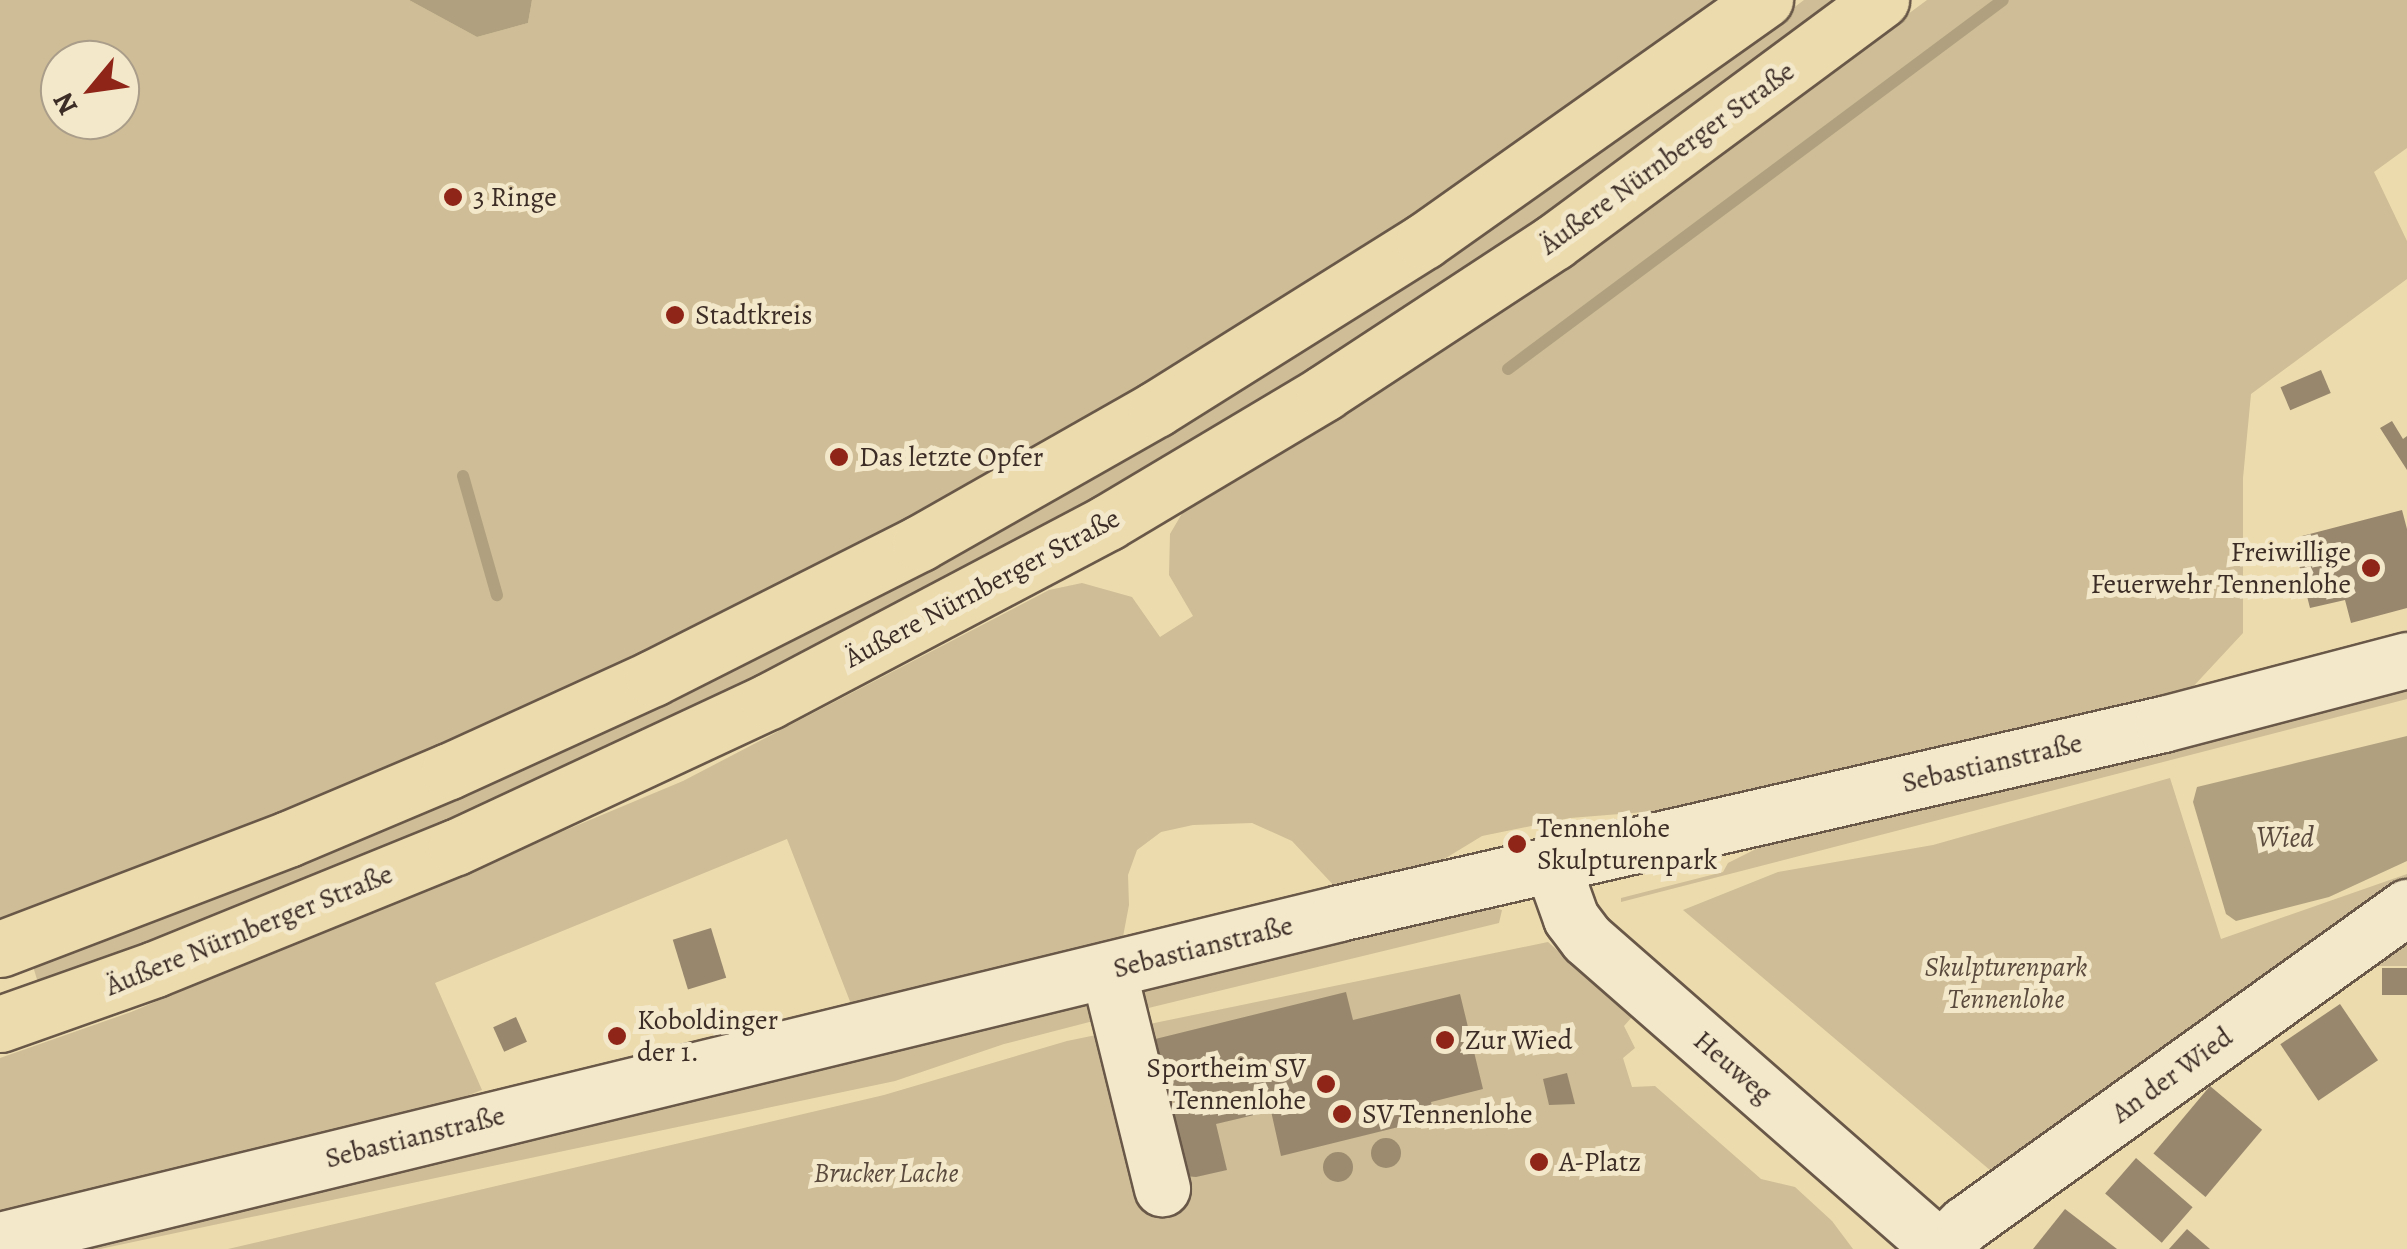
<!DOCTYPE html>
<html>
<head>
<meta charset="utf-8">
<style>
  body { margin:0 }
  #map { position:relative; width:2407px; height:1249px; overflow:hidden; background:#ecdbad; font-family:Alegreya,serif }
  div>[style] { position:absolute }
  [style*='--x'] { left:calc(var(--x)*1px); top:calc(var(--y)*1px); width:calc(var(--w)*1px); rotate:calc(var(--a)*1deg) }
  .green>* { inset:0; background:#cebd96 }
  .water>* { inset:0; background:#b0a07f }
  .stream>* { height:12px; margin:-6px; padding:0 6px; transform-origin:6px; border-radius:6px; background:#b0a07f }
  .building>* { inset:0; background:#98876d; transform-origin:0 0 }
  .roads { filter:drop-shadow(2px 0 #695848) drop-shadow(-2px 0 #695848) drop-shadow(0 2px #695848) drop-shadow(0 -2px #695848) }
  .minor>* { height:55px; margin:-27.5px; padding:0 27.5px; transform-origin:27.5px; border-radius:27.5px; background:#f3e8ca }
  .highway>* { height:55px; margin:-27.5px; padding:0 27.5px; transform-origin:27.5px; border-radius:27.5px; background:#ecdbad }
  .trees>* { width:30px; height:30px; margin:-15px; border-radius:50%; background:#9c8b6f }
  .dots>* { width:28px; height:28px; translate:-50% -50%; box-sizing:border-box; border:5px solid #f3e8ca; border-radius:50% }
  span { translate:-50% -50%; white-space:nowrap; text-align:center; line-height:1.15; -webkit-text-stroke:10px #f3e8ca; paint-order:stroke }
  .street-label { font-size:28px; color:#3d2d27 }
  .poi-label { font-size:28px; color:#3d2d27 }
  .left { translate:0 -50%; text-align:left }
  .right { translate:-100% -50%; text-align:right }
  .park-label { font-size:28px; color:#5a4a3d; font-style:italic }
  .water-label { font-size:30px; color:#5a4a3d; font-style:italic }
  .north { position:absolute; left:40px; top:40px; width:100px; height:100px; box-sizing:border-box; background:#f3e8ca; border:2px solid #aa9d89; border-radius:50%; rotate:241deg; font-size:28px; font-weight:700; line-height:40px; text-align:center; color:#3d2d27 }
  .north::after { content:''; display:block; margin:auto; width:35px; height:45px; background:#8f2418; clip-path:polygon(50% 0,100% 100%,50% 72%,0 100%) }
</style>
</head>
<body>
<div id="map">
  <div class="green">
    <div style="clip-path:polygon(evenodd,0 0,409px 0,477px 37px,528px 23px,532px 0,1726px 0,1483px 173px,1183px 365px,998px 474px,612px 671px,250px 829px,0 924px,0 0,60px 60px,120px 60px,120px 120px,60px 120px,60px 60px)"></div>
    <div style="clip-path:polygon(1804px 0,1844px 0,1496px 250px,1248px 409px,966px 574px,656px 731px,333px 873px,39px 986px,32px 963px,325px 849px,1720px 63px)"></div>
    <div style="clip-path:polygon(1927px 0,2407px 0,2407px 148px,2374px 172px,2407px 241px,2407px 279px,2251px 394px,2243px 478px,2243px 633px,2189px 691px,1694px 808px,1570px 818px,1482px 836px,1441px 861px,1339px 891px,1292px 841px,1252px 823px,1193px 825px,1161px 832px,1137px 850px,1128px 875px,1129px 905px,1122px 942px,851px 1004px,787px 839px,435px 983px,482px 1090px,427px 1111px,0 1219px,0 1058px,131px 1012px,683px 781px,1049px 590px,1082px 583px,1132px 597px,1160px 637px,1193px 616px,1169px 575px,1170px 534px,1187px 505px,1500px 306px,1724px 151px)"></div>
    <div style="clip-path:polygon(2407px 682px,2407px 699px,1621px 902px,1621px 898px,1723px 872px,1728px 863px,1794px 830px)"></div>
    <div style="clip-path:polygon(2170px 778px,2221px 939px,2407px 874px,2407px 966px,2354px 966px,1997px 1176px,1683px 910px,1778px 872px,1933px 845px)"></div>
    <div style="clip-path:polygon(1491px 907px,1502px 910px,1499px 923px,1136px 1011px,1138px 992px,1146px 986px)"></div>
    <div style="clip-path:polygon(1548px 942px,1632px 1017px,1624px 1026px,1635px 1048px,1623px 1058px,1632px 1087px,1655px 1086px,1761px 1179px,1795px 1187px,1832px 1221px,1853px 1249px,228px 1249px,884px 1095px,1067px 1041px)"></div>
    <div style="clip-path:polygon(1093px 996px,1101px 1019px,1004px 1044px,895px 1081px,100px 1249px,34px 1249px)"></div>
  </div>
  <div class="water">
    <div style="clip-path:polygon(409px 0,532px 0,528px 23px,477px 37px)"></div>
    <div style="clip-path:polygon(2407px 736px,2407px 861px,2329px 897px,2236px 921px,2226px 914px,2193px 802px,2197px 787px)"></div>
  </div>
  <div class="stream">
    <div style="--x:1508;--y:369;--w:617;--a:-36.7"></div>
    <div style="--x:463;--y:476;--w:124;--a:74.1"></div>
  </div>
  <div class="building">
    <div style="left:2321px;top:370px;width:25px;height:44px;rotate:67deg"></div>
    <div style="clip-path:polygon(2392px 421px,2403px 439px,2407px 436px,2407px 470px,2380px 428px)"></div>
    <div style="clip-path:polygon(2402px 510px,2407px 529px,2407px 608px,2351px 623px,2345px 600px,2310px 608px,2297px 557px,2307px 555px,2302px 536px)"></div>
    <div style="left:711px;top:928px;width:52px;height:40px;rotate:73deg"></div>
    <div style="left:2382px;top:968px;width:25px;height:27px"></div>
    <div style="clip-path:polygon(1346px 992px,1353px 1020px,1460px 994px,1483px 1089px,1431px 1102px,1435px 1118px,1281px 1156px,1271px 1111px,1216px 1124px,1227px 1170px,1196px 1177px,1173px 1175px,1157px 1109px,1175px 1105px,1167px 1071px,1139px 1078px,1131px 1045px)"></div>
    <div style="left:2340px;top:1004px;width:68px;height:72px;rotate:56deg"></div>
    <div style="left:516px;top:1017px;width:27px;height:25px;rotate:66deg"></div>
    <div style="clip-path:polygon(1567px 1073px,1575px 1104px,1549px 1105px,1543px 1079px)"></div>
    <div style="left:2210px;top:1086px;width:68px;height:88px;rotate:40deg"></div>
    <div style="left:2136px;top:1158px;width:75px;height:47px;rotate:41deg"></div>
    <div style="clip-path:polygon(2065px 1209px,2117px 1249px,2033px 1249px)"></div>
    <div style="clip-path:polygon(2187px 1229px,2210px 1249px,2169px 1249px)"></div>
  </div>
  <div class="roads">
    <div class="minor">
      <div style="--x:1552;--y:865;--w:56;--a:70.3"></div>
      <div style="--x:1571;--y:918;--w:26;--a:53"></div>
      <div style="--x:1587;--y:939;--w:471;--a:41.2"></div>
      <div style="--x:1108;--y:970;--w:225;--a:76.1"></div>
      <div style="--x:0;--y:1240;--w:1378;--a:-13.72"></div>
      <div style="--x:1339;--y:913;--w:845;--a:-12.92"></div>
      <div style="--x:2163;--y:724;--w:252;--a:-14.7"></div>
      <div style="--x:1940;--y:1248;--w:35;--a:-44"></div>
      <div style="--x:1965;--y:1224;--w:544;--a:-35.65"></div>
    </div>
    <div class="highway">
      <div style="--x:0;--y:949;--w:308;--a:-20.9"></div>
      <div style="--x:288;--y:839;--w:175;--a:-22.9"></div>
      <div style="--x:449;--y:771;--w:224;--a:-24.5"></div>
      <div style="--x:653;--y:678;--w:299;--a:-26.8"></div>
      <div style="--x:920;--y:543;--w:271;--a:-29.6"></div>
      <div style="--x:1156;--y:409;--w:316;--a:-32.1"></div>
      <div style="--x:1424;--y:241;--w:418;--a:-35.3"></div>
      <div style="--x:0;--y:1024;--w:164;--a:-19.5"></div>
      <div style="--x:155;--y:969;--w:325;--a:-22.1"></div>
      <div style="--x:456;--y:847;--w:345;--a:-25"></div>
      <div style="--x:769;--y:701;--w:383;--a:-27.8"></div>
      <div style="--x:1108;--y:522;--w:252;--a:-30.8"></div>
      <div style="--x:1324;--y:393;--w:275;--a:-33.3"></div>
      <div style="--x:1554;--y:242;--w:407;--a:-36.5"></div>
    </div>
  </div>
  <div class="trees">
    <div style="left:1386px;top:1153px"></div>
    <div style="left:1338px;top:1167px"></div>
  </div>
  <div class="dots">
    <div style="left:453px;top:197px;background:#8f2418"></div>
    <div style="left:675px;top:315px;background:#8f2418"></div>
    <div style="left:839px;top:457px;background:#8f2418"></div>
    <div style="left:2371px;top:568px;background:#8f2418"></div>
    <div style="left:1517px;top:844px;background:#8f2418"></div>
    <div style="left:617px;top:1036px;background:#8f2418"></div>
    <div style="left:1445px;top:1040px;background:#8f2418"></div>
    <div style="left:1326px;top:1084px;background:#8f2418"></div>
    <div style="left:1342px;top:1114px;background:#8f2418"></div>
    <div style="left:1539px;top:1162px;background:#8f2418"></div>
  </div>
  <div class="street-label">
    <span style="left:1667px;top:158px;rotate:-36deg">Äußere Nürnberger Straße</span>
    <span style="left:982px;top:588px;rotate:-28deg">Äußere Nürnberger Straße</span>
    <span style="left:1992px;top:763px;rotate:-13deg">Sebastianstraße</span>
    <span style="left:249px;top:930px;rotate:-22deg">Äußere Nürnberger Straße</span>
    <span style="left:1203px;top:947px;rotate:-14deg">Sebastianstraße</span>
    <span style="left:1733px;top:1067px;rotate:41deg">Heuweg</span>
    <span style="left:2172px;top:1075px;rotate:-36deg">An der Wied</span>
    <span style="left:415px;top:1137px;rotate:-14deg">Sebastianstraße</span>
  </div>
  <div class="poi-label">
    <span class="left" style="left:473px;top:197px">3 Ringe</span>
    <span class="left" style="left:695px;top:315px">Stadtkreis</span>
    <span class="left" style="left:859px;top:457px">Das letzte Opfer</span>
    <span class="right" style="left:2351px;top:568px">Freiwillige<br>Feuerwehr Tennenlohe</span>
    <span class="left" style="left:1537px;top:844px">Tennenlohe<br>Skulpturenpark</span>
    <span class="left" style="left:637px;top:1036px">Koboldinger<br>der 1.</span>
    <span class="left" style="left:1465px;top:1040px">Zur Wied</span>
    <span class="right" style="left:1306px;top:1084px">Sportheim SV<br>Tennenlohe</span>
    <span class="left" style="left:1362px;top:1114px">SV Tennenlohe</span>
    <span class="left" style="left:1559px;top:1162px">A-Platz</span>
  </div>
  <div class="park-label">
    <span style="left:2006px;top:983px">Skulpturenpark<br>Tennenlohe</span>
    <span style="left:886px;top:1173px">Brucker Lache</span>
  </div>
  <div class="water-label">
    <span style="left:2285px;top:837px">Wied</span>
  </div>
  <div class="north">N</div>
</div>
</body>
</html>
